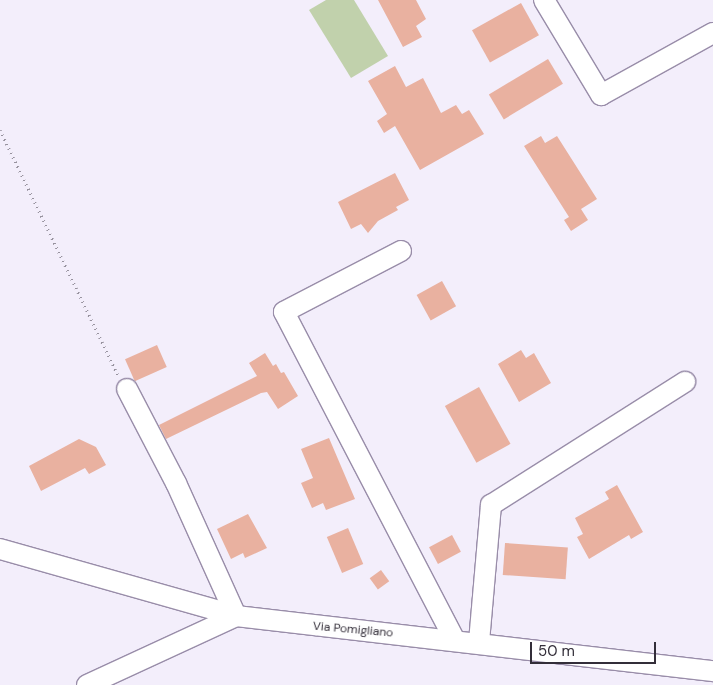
<!DOCTYPE html>
<html>
<head>
<meta charset="utf-8">
<style>
  body { margin:0 }
  #map { position:relative; width:713px; height:685px; overflow:hidden; background:#f3eefb; font-family:"DM Sans",sans-serif }
  div>[style] { position:absolute }
  [style*='--x'] { left:calc(var(--x)*1px); top:calc(var(--y)*1px); width:calc(var(--w)*1px); rotate:calc(var(--a)*1deg) }
  .green>* { inset:0; background:#c1d1ac }
  .building>* { inset:0; background:#e9b1a0; transform-origin:0 0 }
  .path>* { height:3px; margin-top:-1.5px; transform-origin:0; background:repeating-linear-gradient(90deg,#97929e 0 1px,transparent 0 5px) }
  .roads { filter:drop-shadow(1px 0 #998da9) drop-shadow(-1px 0 #998da9) drop-shadow(0 1px #998da9) drop-shadow(0 -1px #998da9) }
  .minor>* { height:20px; margin:-10px; padding:0 10px; transform-origin:10px; border-radius:10px; background:#fff }
  span { translate:-50% -50%; white-space:nowrap; text-align:center; line-height:1.15; -webkit-text-stroke:5px #fefefe; paint-order:stroke }
  .street-label { font-size:12px; color:#332e39 }
  .scale { position:absolute; left:530px; top:642px; width:126px; height:22px; box-sizing:border-box; border:2px solid #332e39; border-top:0; padding-left:6px; font-size:15px; line-height:18px; white-space:nowrap; color:#332e39; -webkit-text-stroke:4px #fefefe; paint-order:stroke }
</style>
</head>
<body>
<div id="map">
  <div class="green">
    <div style="clip-path:polygon(326px 0,354px 0,388px 56px,351px 78px,309px 10px)"></div>
  </div>
  <div class="building">
    <div style="clip-path:polygon(378px 0,416px 0,426px 19px,416px 26px,422px 37px,403px 47px)"></div>
    <div style="left:521px;top:3px;width:37px;height:56px;rotate:61deg"></div>
    <div style="left:548px;top:59px;width:29px;height:69px;rotate:59deg"></div>
    <div style="clip-path:polygon(395px 66px,406px 87px,423px 78px,441px 113px,456px 105px,462px 114px,469px 110px,484px 134px,420px 170px,395px 126px,384px 133px,377px 121px,387px 114px,368px 81px)"></div>
    <div style="clip-path:polygon(541px 136px,545px 143px,557px 136px,597px 199px,581px 209px,588px 220px,571px 231px,564px 220px,569px 217px,524px 146px)"></div>
    <div style="clip-path:polygon(395px 173px,409px 200px,396px 207px,398px 210px,378px 221px,368px 233px,361px 224px,351px 229px,338px 202px)"></div>
    <div style="left:442px;top:281px;width:29px;height:29px;rotate:61deg"></div>
    <div style="left:157px;top:345px;width:24px;height:35px;rotate:66deg"></div>
    <div style="clip-path:polygon(521px 350px,526px 358px,534px 353px,551px 383px,519px 402px,498px 364px)"></div>
    <div style="clip-path:polygon(265px 353px,273px 366px,276px 364px,281px 373px,284px 372px,298px 396px,278px 409px,267px 392px,261px 393px,166px 439px,159px 425px,257px 376px,249px 363px)"></div>
    <div style="left:479px;top:387px;width:65px;height:39px;rotate:61deg"></div>
    <div style="clip-path:polygon(329px 438px,355px 499px,326px 510px,323px 503px,312px 508px,301px 483px,313px 478px,301px 449px)"></div>
    <div style="clip-path:polygon(79px 439px,96px 447px,106px 465px,89px 474px,85px 468px,41px 491px,29px 466px)"></div>
    <div style="clip-path:polygon(617px 485px,643px 532px,631px 539px,629px 535px,589px 559px,577px 537px,583px 534px,575px 518px,609px 499px,605px 492px)"></div>
    <div style="clip-path:polygon(248px 514px,267px 548px,245px 558px,243px 553px,231px 559px,217px 529px)"></div>
    <div style="left:348px;top:528px;width:39px;height:23px;rotate:67deg"></div>
    <div style="left:452px;top:535px;width:19px;height:26px;rotate:62deg"></div>
    <div style="left:505px;top:543px;width:63px;height:32px;rotate:4deg"></div>
    <div style="left:381px;top:570px;width:14px;height:14px;rotate:54deg"></div>
  </div>
  <div class="path">
    <div style="--x:0;--y:130;--w:272;--a:64.3"></div>
  </div>
  <div class="roads">
    <div class="minor">
      <div style="--x:544;--y:0;--w:111;--a:59"></div>
      <div style="--x:601;--y:95;--w:128;--a:-29"></div>
      <div style="--x:401;--y:251;--w:132;--a:152.5"></div>
      <div style="--x:284;--y:312;--w:369;--a:62.5"></div>
      <div style="--x:127;--y:389;--w:106;--a:62.5"></div>
      <div style="--x:176;--y:483;--w:146;--a:65.7"></div>
      <div style="--x:0;--y:549;--w:245;--a:15.8"></div>
      <div style="--x:236;--y:616;--w:480;--a:6.6"></div>
      <div style="--x:479;--y:642;--w:138;--a:-85"></div>
      <div style="--x:491;--y:505;--w:230;--a:-32.4"></div>
      <div style="--x:87;--y:685;--w:164;--a:-24.8"></div>
    </div>
  </div>
  <div class="street-label">
    <span style="left:353px;top:630px;rotate:5deg">Via Pomigliano</span>
  </div>
  <div class="scale">50 m</div>
</div>
</body>
</html>
